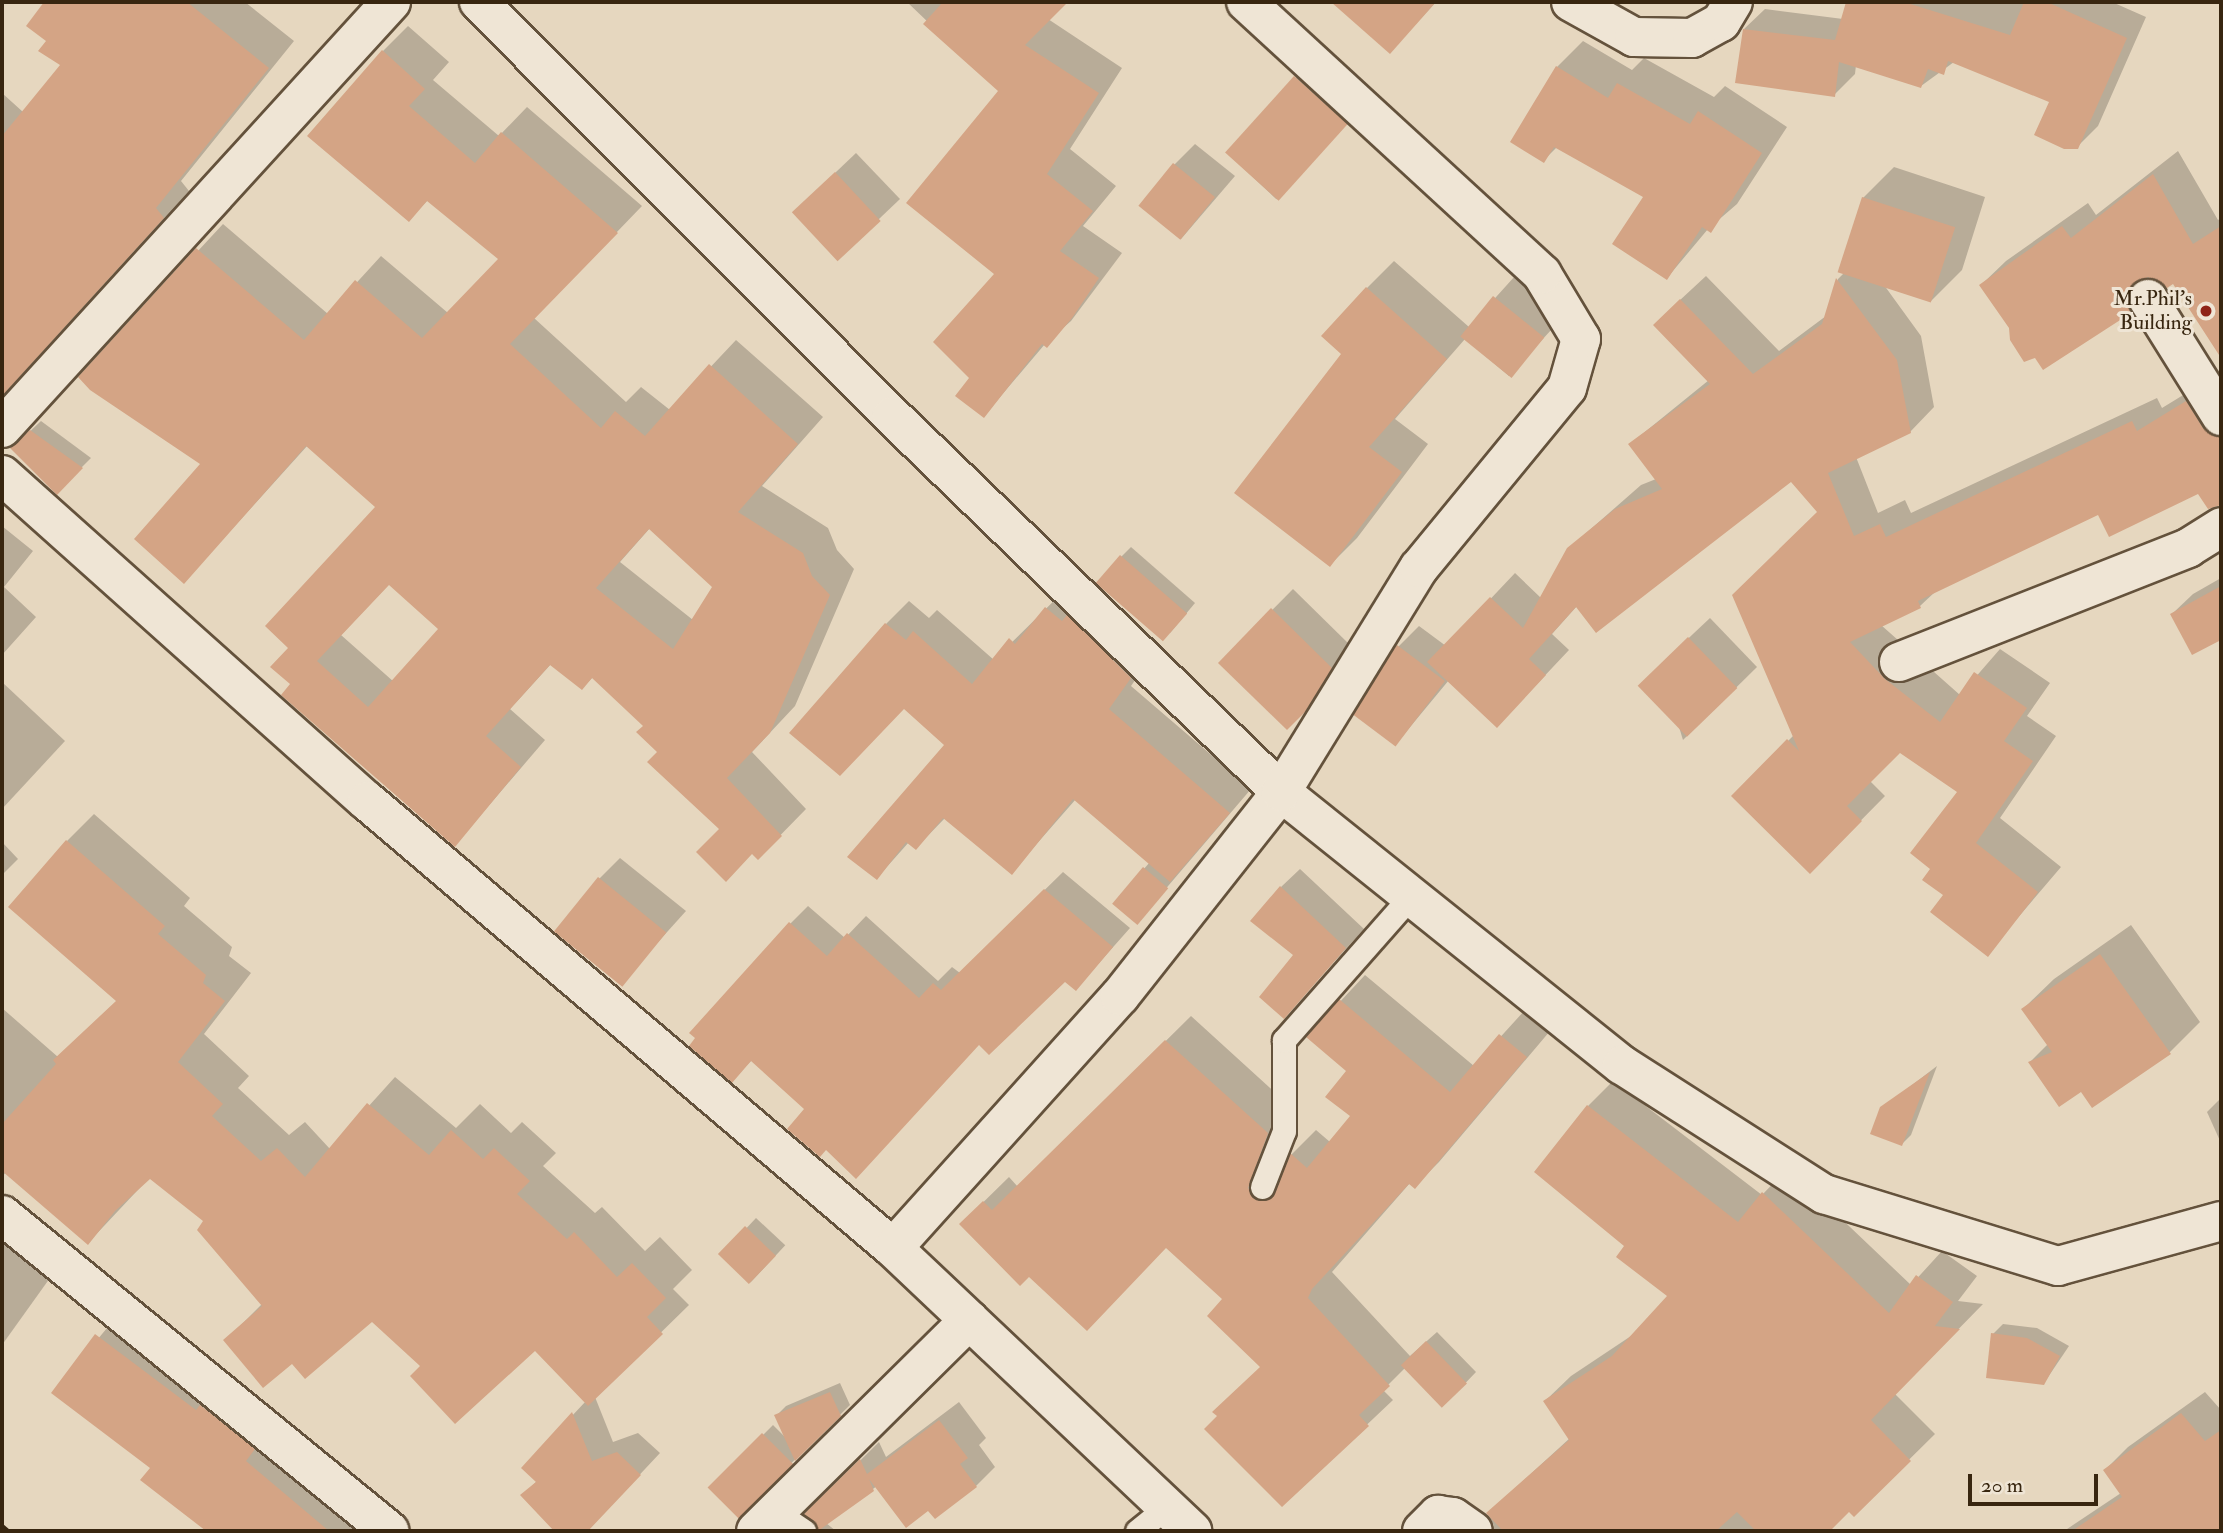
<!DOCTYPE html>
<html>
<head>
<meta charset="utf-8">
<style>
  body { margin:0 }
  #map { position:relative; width:2223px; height:1533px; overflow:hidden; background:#e6d7bf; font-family:"IM FELL Double Pica",serif }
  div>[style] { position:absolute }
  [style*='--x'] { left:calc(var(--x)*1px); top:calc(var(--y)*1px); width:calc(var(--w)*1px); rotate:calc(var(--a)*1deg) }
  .shadow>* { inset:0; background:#0003; transform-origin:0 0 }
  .building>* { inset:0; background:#d4a485; transform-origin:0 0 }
  .roads { filter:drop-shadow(2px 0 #64523c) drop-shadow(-2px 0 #64523c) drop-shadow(0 2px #64523c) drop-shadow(0 -2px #64523c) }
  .lane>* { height:23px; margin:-11.5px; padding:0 11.5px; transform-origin:11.5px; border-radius:11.5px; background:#efe5d5 }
  .street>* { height:38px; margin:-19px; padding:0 19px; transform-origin:19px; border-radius:19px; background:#efe5d5 }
  .rail>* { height:5px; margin-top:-2.5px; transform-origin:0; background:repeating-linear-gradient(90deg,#382610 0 12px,transparent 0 24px) }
  .dots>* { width:19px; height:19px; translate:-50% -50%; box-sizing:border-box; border:4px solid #efe5d5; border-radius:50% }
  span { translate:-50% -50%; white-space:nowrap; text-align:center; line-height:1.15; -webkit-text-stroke:6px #efe5d5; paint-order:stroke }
  .poi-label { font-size:21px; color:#382610 }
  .right { translate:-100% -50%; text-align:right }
  .frame { position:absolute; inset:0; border:4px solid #382610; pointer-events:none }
  .scale { position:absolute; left:1968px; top:1474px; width:130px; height:32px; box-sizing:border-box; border:4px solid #382610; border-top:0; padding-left:9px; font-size:21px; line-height:24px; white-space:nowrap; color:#382610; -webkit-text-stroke:5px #efe5d5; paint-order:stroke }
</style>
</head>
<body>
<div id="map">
  <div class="shadow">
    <div style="clip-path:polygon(46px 2px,245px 2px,294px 41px,181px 181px,189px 191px,15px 379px,2px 367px,2px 93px,23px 112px,62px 65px,48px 41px,29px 25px)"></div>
    <div style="clip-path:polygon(907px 2px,1066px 2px,1048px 19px,1122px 68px,1070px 149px,1116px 186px,1083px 226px,1122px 253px,1071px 321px,1045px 344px,984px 416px,996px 274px,1000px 91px)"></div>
    <div style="clip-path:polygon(1341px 2px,1436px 2px,1390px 52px,1338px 5px)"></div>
    <div style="clip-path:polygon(1848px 2px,2112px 2px,2146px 17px,2098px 126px,2077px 147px,2051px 101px,1954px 62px,1921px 86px,1856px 65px,1855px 74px,1834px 95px,1744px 29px,1765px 9px,1843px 19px)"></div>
    <div style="clip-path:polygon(evenodd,408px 26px,449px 62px,433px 80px,499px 136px,527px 107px,642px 206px,534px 318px,626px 402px,641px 387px,670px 410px,736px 340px,823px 417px,762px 486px,828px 528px,837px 550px,854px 569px,795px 706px,752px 752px,806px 809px,758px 858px,721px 829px,660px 751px,645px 726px,593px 677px,582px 688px,551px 664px,510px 709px,545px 740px,455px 845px,293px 684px,290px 647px,377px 506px,308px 445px,184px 582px,203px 463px,81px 377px,223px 224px,328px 314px,381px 256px,448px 313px,500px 259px,428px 200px,408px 220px,383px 51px,408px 26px,650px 528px,714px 587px,693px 620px,620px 562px,650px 528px,408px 26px,390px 583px,440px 629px,394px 682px,341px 635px,390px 583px)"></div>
    <div style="clip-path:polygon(1583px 41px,1632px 70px,1644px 58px,1714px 97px,1725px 86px,1787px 127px,1737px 204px,1708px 229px,1667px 278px,1645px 196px,1557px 147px,1544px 160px,1557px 67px)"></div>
    <div style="left:1316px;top:57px;width:68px;height:131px;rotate:43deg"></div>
    <div style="clip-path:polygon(1195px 144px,1235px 176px,1181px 239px,1174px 165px)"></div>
    <div style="clip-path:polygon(2178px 151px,2218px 220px,2221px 218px,2221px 355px,2174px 281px,2152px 278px,2154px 287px,2130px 312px,2010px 327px,1981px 285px,2006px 261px,2088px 203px,2096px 215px)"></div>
    <div style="clip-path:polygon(856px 153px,900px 199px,838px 258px,815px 192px)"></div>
    <div style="clip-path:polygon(1894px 167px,1985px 197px,1962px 270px,1931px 301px,1884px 285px,1921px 336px,1934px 407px,1910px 432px,1856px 457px,1878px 513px,1905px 500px,1911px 513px,2157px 398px,2162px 408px,2211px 378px,2221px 392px,2221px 481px,2110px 535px,2099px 513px,1936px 591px,1920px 606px,1881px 625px,1960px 695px,2000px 649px,2050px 683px,2027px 716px,2056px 736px,2000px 818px,2061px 867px,1987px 954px,1945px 895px,1933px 869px,1960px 791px,1900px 751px,1870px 781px,1885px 796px,1810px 872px,1733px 796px,1794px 735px,1819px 512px,1792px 480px,1577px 606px,1552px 634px,1569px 650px,1521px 701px,1449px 680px,1396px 744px,1357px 714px,1399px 646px,1419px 626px,1446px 646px,1515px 573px,1541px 598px,1568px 549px,1641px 485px,1656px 479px,1630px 444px,1709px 380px,1679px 301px,1706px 276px,1779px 351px,1826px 316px,1838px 279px,1844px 273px,1863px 198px)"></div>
    <div style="clip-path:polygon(1394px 261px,1469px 327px,1515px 276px,1563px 317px,1509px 376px,1465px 339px,1395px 419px,1428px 444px,1357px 538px,1330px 565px,1344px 354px,1367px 288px)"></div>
    <div style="clip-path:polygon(41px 421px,91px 458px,57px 492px,23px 438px)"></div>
    <div style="clip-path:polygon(2px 526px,33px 551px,4px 587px,36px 617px,2px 655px)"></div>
    <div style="clip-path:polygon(1131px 547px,1195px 603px,1170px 633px,1121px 557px)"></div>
    <div style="clip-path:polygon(2221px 578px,2221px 638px,2193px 653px,2172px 614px,2193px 594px)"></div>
    <div style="clip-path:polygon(1070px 585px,1153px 654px,1131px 686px,1251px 789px,1145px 913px,1114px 903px,1150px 862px,1076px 799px,1012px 872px,945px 818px,916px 848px,909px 842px,877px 878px,946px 745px,905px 707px,886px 624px,909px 601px,929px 618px,937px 610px,994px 660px)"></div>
    <div style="clip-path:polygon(1293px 589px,1351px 646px,1325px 689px,1287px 728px,1220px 663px)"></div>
    <div style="clip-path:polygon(1710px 618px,1757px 667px,1683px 740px,1660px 665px)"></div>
    <div style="clip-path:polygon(2px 682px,65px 741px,2px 809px)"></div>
    <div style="clip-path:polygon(94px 814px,190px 898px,184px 906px,232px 947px,229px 956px,251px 973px,204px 1034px,249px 1076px,238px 1088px,289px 1135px,305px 1122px,330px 1149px,395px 1077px,456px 1128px,480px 1104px,511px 1133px,522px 1122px,556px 1153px,543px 1166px,595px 1213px,602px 1207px,645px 1251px,660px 1237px,692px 1270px,673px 1289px,689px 1305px,595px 1397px,613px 1442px,638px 1433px,660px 1453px,587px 1531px,556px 1531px,523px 1495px,538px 1480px,524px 1467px,586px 1401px,535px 1348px,423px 1366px,372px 1320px,292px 1361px,225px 1341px,262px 1304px,206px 1221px,150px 1177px,88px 1243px,6px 1172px,2px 1177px,2px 1008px,58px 1057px,118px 1000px,67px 841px)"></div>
    <div style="clip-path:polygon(2px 842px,18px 859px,2px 875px)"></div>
    <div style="clip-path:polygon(620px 858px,686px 911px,622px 982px,599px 879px)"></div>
    <div style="clip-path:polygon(1300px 869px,1364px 929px,1284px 1016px,1295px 955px,1281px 887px)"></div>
    <div style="clip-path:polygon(1063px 872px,1130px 928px,1076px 989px,1065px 979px,980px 1043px,806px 1109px,752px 1060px,732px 1080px,790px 924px,808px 906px,845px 938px,866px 916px,938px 981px,952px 967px,960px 973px)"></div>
    <div style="clip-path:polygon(2131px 925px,2200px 1022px,2170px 1052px,2081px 1090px,2030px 1062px,2048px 1044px,2023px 1009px,2054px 979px)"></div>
    <div style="clip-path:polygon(1365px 975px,1474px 1066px,1525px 1010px,1550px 1031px,1439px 1162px,1414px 1187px,1410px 1183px,1332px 1272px,1410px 1356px,1437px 1332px,1476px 1372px,1454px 1395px,1405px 1368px,1383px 1390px,1393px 1400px,1282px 1505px,1219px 1416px,1261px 1367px,1225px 1299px,1166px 1246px,1029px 1275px,961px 1224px,1009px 1177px,1018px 1187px,1191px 1016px,1292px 1108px,1276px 1172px,1284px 1174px,1292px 1154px,1316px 1130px,1330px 1142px,1352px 1115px,1349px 1071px,1308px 1036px)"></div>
    <div style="clip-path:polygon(1937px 1066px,1911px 1135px,1902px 1144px,1882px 1108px)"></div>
    <div style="clip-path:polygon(1613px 1081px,1762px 1195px,1788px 1168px,1911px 1285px,1942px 1251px,1977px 1276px,1958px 1301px,1983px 1304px,1895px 1394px,1935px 1434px,1854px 1514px,1849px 1510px,1827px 1531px,1622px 1531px,1614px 1522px,1603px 1531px,1467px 1531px,1479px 1519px,1494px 1526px,1488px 1513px,1570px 1438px,1545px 1401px,1571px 1376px,1634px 1334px,1669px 1296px,1627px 1246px,1588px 1106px)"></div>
    <div style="clip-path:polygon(2221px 1098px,2221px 1143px,2207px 1112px)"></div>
    <div style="clip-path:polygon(2px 1209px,65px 1257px,2px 1345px)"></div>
    <div style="left:756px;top:1218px;width:40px;height:51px;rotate:43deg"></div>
    <div style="clip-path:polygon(122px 1310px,383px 1531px,201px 1531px,204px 1528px,152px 1468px,53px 1393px)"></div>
    <div style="clip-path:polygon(2003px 1324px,2037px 1328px,2069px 1346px,2044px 1383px,1993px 1334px)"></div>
    <div style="clip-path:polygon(840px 1383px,850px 1405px,740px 1514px,763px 1435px,773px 1425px,786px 1438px,776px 1416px,786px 1406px)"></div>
    <div style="clip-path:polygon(2205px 1392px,2221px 1410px,2221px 1531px,2064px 1531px,2121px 1493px,2105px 1470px,2128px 1447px)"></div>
    <div style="clip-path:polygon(959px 1402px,986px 1438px,979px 1445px,995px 1467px,976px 1486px,929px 1509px,877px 1486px,826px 1523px,836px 1531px,774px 1531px,799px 1521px,879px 1442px,886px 1457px)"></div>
  </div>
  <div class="building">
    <div style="clip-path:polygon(44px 2px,187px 2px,269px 68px,156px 208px,164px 218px,2px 396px,2px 136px,60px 65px,38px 51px,46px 41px,26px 26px)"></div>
    <div style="clip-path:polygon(943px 2px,1068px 2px,1025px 45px,1099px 93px,1047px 174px,1093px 211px,1060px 251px,1099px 278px,1072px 318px,1047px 348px,1042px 344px,984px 418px,955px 396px,969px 378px,933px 342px,994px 274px,906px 203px,998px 91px,923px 24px)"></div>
    <div style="clip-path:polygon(1331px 2px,1436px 2px,1390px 54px)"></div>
    <div style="clip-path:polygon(1846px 2px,1904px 2px,2010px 35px,2024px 2px,2047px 2px,2127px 38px,2078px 149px,2064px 149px,2034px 135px,2049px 102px,1948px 61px,1944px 75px,1928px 69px,1921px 88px,1839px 62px,1835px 97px,1735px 83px,1743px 29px,1835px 40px)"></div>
    <div style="clip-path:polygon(evenodd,382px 50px,425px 89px,409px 106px,475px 163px,501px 132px,618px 233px,510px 344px,601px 428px,615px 411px,645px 436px,709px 364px,798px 444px,738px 512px,803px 553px,812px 576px,830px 595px,770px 733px,727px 778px,782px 836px,758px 860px,752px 854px,726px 882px,696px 852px,719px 829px,647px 762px,657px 752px,636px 732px,643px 726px,592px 678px,582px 690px,550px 665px,486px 736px,521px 767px,455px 847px,281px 695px,290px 684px,270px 667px,288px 648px,265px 626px,375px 507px,306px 446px,184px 584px,134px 539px,200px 464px,90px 390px,78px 377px,196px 248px,304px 340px,355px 280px,422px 338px,498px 259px,427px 201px,409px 222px,307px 136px,382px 50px,649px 529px,712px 587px,673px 649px,596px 588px,649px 529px,382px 50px,389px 585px,438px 629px,368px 707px,317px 661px,389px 585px)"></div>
    <div style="clip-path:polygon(1556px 66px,1608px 98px,1617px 83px,1690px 124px,1698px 111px,1762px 153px,1711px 233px,1702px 227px,1667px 280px,1612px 244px,1643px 197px,1554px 147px,1544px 163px,1510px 142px)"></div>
    <div style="left:1294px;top:76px;width:72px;height:103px;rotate:42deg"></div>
    <div style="left:1173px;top:163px;width:54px;height:55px;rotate:39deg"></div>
    <div style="left:835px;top:172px;width:67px;height:59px;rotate:47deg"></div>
    <div style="clip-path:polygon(2153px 174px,2193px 244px,2221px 226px,2221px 358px,2173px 284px,2167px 288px,2148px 277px,2128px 289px,2131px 313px,2043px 370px,2035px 358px,2024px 362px,2010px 340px,2009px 328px,1979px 285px,2062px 226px,2071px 238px)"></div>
    <div style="left:1862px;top:197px;width:98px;height:79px;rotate:18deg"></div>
    <div style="clip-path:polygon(1836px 278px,1897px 360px,1911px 433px,1828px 473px,1854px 536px,1880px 524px,1886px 537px,2132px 421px,2137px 431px,2186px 401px,2203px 428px,2221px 438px,2221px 505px,2208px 509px,2198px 494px,2109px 537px,2098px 515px,1918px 601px,1921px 608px,1850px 642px,1885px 679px,1940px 722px,1974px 672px,2027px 708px,2004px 741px,2033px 761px,1976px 843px,2038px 892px,1988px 957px,1930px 912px,1943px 895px,1922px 880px,1930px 869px,1910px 853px,1957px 792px,1900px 753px,1847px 806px,1862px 821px,1810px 874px,1731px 796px,1787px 739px,1799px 751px,1732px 595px,1817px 512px,1791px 482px,1596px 633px,1576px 607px,1529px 659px,1546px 675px,1497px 728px,1427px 662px,1490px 597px,1523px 628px,1567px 548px,1615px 509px,1662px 489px,1628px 444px,1710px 384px,1653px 325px,1680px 299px,1753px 374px,1822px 324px)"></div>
    <div style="clip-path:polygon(1366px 287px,1447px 359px,1369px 447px,1402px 472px,1330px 567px,1234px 493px,1341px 354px,1321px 336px)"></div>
    <div style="left:1493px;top:296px;width:66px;height:52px;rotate:39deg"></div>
    <div style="clip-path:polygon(30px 430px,83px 468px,57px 495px,10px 448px)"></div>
    <div style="left:1120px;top:555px;width:89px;height:37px;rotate:41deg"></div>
    <div style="clip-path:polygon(2221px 586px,2221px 640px,2192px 655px,2170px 614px)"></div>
    <div style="clip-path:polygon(1045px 607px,1062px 621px,1067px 615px,1131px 678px,1109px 709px,1230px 813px,1170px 882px,1073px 799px,1012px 875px,943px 818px,916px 850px,906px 842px,877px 880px,847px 857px,944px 745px,904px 709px,840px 776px,789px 733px,885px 623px,906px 640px,913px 631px,972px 684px,1009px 638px,1015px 644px)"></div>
    <div style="clip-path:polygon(1271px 608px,1332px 668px,1305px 712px,1287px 730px,1218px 663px)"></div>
    <div style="left:1688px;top:637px;width:71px;height:70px;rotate:46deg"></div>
    <div style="left:1397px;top:645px;width:60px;height:82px;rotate:37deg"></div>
    <div style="clip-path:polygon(66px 840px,165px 926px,158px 934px,206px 975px,203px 983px,225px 1001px,178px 1062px,223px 1104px,212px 1116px,261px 1161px,277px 1148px,305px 1177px,367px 1103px,429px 1155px,451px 1130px,483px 1159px,494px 1148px,530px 1181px,517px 1194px,567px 1239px,574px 1232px,617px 1277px,632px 1263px,666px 1298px,647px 1317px,663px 1334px,588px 1406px,535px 1351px,455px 1424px,410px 1376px,420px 1366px,372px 1322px,305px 1379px,292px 1364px,263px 1388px,223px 1340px,262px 1306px,197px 1230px,203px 1221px,150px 1179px,115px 1211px,88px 1245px,2px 1171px,2px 1124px,56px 1064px,53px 1060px,116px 1001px,8px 907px)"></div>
    <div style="left:1143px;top:867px;width:33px;height:48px;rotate:40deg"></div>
    <div style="left:598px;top:877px;width:88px;height:70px;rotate:39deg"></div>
    <div style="clip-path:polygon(1280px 886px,1346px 948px,1284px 1019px,1259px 997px,1293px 955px,1250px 921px)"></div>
    <div style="clip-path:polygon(1044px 889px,1113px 947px,1076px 991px,1065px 982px,989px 1055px,979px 1045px,856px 1179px,826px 1150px,820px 1157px,787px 1129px,804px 1109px,751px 1061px,732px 1083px,689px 1046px,695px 1038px,689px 1033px,789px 922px,827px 956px,847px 933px,919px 998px,933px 983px,941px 990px)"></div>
    <div style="clip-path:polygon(2100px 954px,2171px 1054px,2092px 1108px,2081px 1092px,2059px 1107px,2028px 1062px,2052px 1052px,2021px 1009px)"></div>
    <div style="clip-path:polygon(1339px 999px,1450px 1092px,1499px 1034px,1527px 1057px,1415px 1189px,1409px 1184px,1312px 1289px,1308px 1298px,1390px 1386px,1359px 1415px,1369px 1426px,1282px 1507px,1204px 1429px,1217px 1416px,1212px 1412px,1260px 1367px,1207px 1316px,1222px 1299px,1166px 1248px,1087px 1331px,1029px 1277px,1020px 1286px,959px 1224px,983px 1201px,992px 1210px,1165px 1040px,1268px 1133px,1248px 1188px,1256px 1200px,1270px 1198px,1290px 1153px,1307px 1168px,1350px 1116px,1325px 1097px,1346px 1071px,1306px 1037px)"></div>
    <div style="clip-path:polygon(1930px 1072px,1902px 1146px,1870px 1134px,1880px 1107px)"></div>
    <div style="clip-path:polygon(1587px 1105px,1738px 1222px,1762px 1192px,1889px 1313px,1916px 1275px,1953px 1302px,1935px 1326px,1960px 1329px,1871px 1420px,1911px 1461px,1854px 1517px,1849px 1512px,1830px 1531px,1756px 1531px,1737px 1512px,1716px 1531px,1503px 1531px,1486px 1513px,1569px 1440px,1543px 1401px,1612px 1356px,1667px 1296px,1616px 1257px,1624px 1246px,1534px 1172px)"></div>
    <div style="left:745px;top:1226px;width:43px;height:39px;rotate:44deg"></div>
    <div style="clip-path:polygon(1991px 1333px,2027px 1338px,2060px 1356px,2044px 1385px,1986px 1378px)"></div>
    <div style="clip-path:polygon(95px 1334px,196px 1410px,200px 1405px,255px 1449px,246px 1461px,329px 1531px,206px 1531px,140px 1480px,150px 1468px,51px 1393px)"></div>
    <div style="left:1426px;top:1341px;width:59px;height:35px;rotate:46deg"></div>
    <div style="clip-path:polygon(830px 1392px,841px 1416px,795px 1461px,774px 1415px)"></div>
    <div style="clip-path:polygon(572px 1412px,592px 1461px,617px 1452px,641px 1475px,588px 1531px,554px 1531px,520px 1495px,536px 1482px,521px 1468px)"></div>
    <div style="clip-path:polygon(2181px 1413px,2205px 1441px,2221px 1430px,2221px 1531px,2072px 1531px,2122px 1497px,2103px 1470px)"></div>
    <div style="clip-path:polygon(939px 1420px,968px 1458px,960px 1464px,977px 1487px,935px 1519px,928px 1511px,906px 1528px,869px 1479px,874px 1491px,818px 1531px,804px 1514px,860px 1459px,867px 1474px)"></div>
    <div style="left:762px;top:1433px;width:44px;height:77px;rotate:45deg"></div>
  </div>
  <div class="roads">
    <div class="lane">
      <div style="--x:1262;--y:1187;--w:60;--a:-68.6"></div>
      <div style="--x:1284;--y:1131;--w:91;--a:-90"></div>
      <div style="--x:1284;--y:1040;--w:191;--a:-48.6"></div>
      <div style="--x:776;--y:1512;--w:34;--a:34"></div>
      <div style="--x:1137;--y:1531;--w:38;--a:-39"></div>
    </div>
    <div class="street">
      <div style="--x:479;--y:2;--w:585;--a:45.07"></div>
      <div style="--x:892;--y:416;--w:541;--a:44.03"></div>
      <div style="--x:1281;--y:792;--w:437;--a:38.7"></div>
      <div style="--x:1622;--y:1065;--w:240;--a:32.6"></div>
      <div style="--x:1824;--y:1194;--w:245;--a:17.1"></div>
      <div style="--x:2058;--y:1266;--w:169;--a:-15.4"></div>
      <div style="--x:1571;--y:2;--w:72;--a:29.1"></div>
      <div style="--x:1634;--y:37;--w:58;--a:1"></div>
      <div style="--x:1692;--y:38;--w:33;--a:-29"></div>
      <div style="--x:1721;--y:22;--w:23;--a:-59"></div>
      <div style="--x:2148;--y:299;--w:138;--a:58"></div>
      <div style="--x:2;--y:428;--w:577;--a:-47.6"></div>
      <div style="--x:2;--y:475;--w:489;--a:41.8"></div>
      <div style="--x:367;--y:801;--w:690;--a:40.36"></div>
      <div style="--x:893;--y:1248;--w:412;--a:43.4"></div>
      <div style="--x:1899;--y:662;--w:311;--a:-21.5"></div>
      <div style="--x:2188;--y:548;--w:39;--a:-32"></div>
      <div style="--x:2;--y:1215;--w:500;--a:39.2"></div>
      <div style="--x:893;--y:1248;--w:339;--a:-48"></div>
      <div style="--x:1120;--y:996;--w:260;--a:-51.7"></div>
      <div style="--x:1281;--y:792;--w:263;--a:-58.4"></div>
      <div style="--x:1419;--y:568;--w:233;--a:-50.6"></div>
      <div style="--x:1567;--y:388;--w:51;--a:-74.1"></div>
      <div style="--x:1581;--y:339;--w:76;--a:-121"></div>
      <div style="--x:1542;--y:274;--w:402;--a:-137.4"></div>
      <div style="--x:756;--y:1531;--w:300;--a:-44.7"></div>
      <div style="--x:1422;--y:1531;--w:23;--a:-45"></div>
      <div style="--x:1438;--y:1515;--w:15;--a:8"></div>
      <div style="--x:1453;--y:1517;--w:24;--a:35"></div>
    </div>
  </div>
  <div class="rail">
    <div style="--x:2;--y:1526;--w:8;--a:40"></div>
  </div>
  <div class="dots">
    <div style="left:2206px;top:311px;background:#8f2418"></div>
  </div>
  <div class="poi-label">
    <span class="right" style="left:2192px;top:311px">Mr.Phil's<br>Building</span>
  </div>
  <div class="frame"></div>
  <div class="scale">20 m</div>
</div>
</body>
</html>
